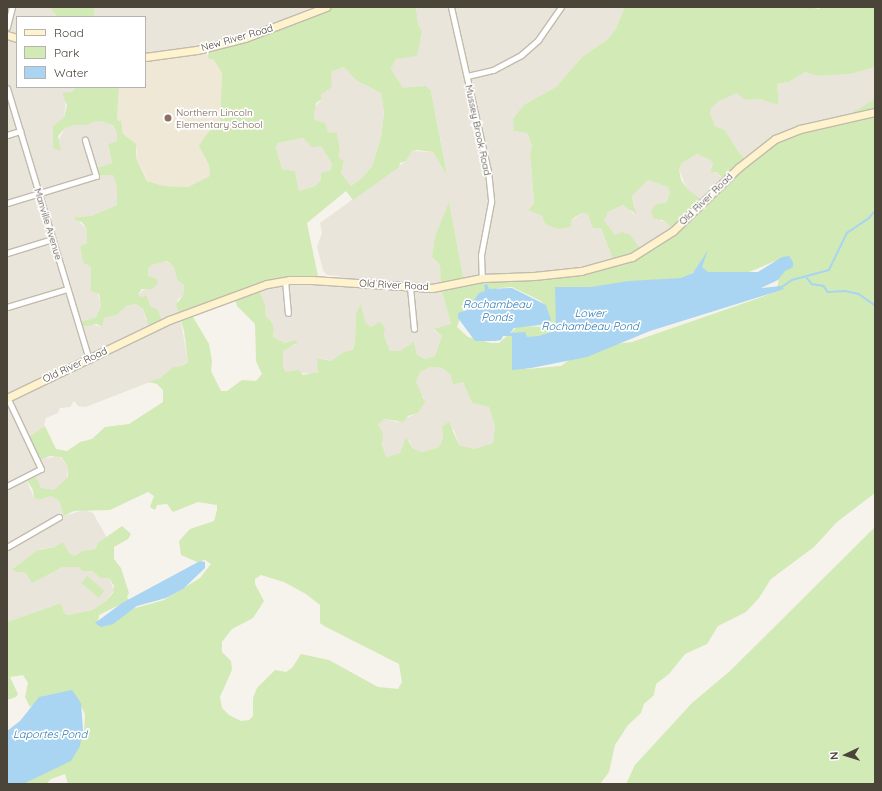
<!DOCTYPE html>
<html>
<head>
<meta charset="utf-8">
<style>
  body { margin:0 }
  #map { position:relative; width:882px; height:791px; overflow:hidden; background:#f6f3ec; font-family:Quicksand,sans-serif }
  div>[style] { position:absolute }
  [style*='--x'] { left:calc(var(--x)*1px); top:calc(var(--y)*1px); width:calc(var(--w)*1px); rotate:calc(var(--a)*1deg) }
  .residential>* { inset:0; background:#eae5da }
  .education>* { inset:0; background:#efe8d6 }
  .green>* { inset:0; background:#d2eab5; transform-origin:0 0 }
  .water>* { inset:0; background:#a9d4f2 }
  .stream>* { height:1.5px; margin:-0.75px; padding:0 0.75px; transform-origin:0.75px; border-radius:0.75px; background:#a9d4f2 }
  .roads { filter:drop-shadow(1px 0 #c2bbae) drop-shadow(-1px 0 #c2bbae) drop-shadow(0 1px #c2bbae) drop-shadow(0 -1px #c2bbae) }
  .street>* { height:5px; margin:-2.5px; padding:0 2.5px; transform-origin:2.5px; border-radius:2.5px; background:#fff }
  .secondary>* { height:7px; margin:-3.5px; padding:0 3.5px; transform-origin:3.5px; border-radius:3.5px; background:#fff3cd }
  .dots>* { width:11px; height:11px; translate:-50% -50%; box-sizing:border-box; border:2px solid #fff; border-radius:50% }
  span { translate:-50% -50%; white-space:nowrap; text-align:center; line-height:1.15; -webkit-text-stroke:3.5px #fff; paint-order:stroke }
  .street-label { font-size:10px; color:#4b4439 }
  .education-label { font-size:10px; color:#785e54 }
  .left { translate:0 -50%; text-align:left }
  .water-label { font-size:11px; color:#2e7ab2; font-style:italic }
  .frame { position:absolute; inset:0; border:8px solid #4b4439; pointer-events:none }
  .legend { position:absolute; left:16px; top:16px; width:130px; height:72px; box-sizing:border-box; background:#fff; border:1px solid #b7b4b0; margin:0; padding:5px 7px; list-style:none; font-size:12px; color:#4b4439 }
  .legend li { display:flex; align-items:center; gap:8px; height:20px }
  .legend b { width:20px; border:1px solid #b7b4b0 }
  .north { position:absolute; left:826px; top:735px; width:40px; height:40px; -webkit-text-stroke:3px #fff; paint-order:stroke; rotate:266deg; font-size:11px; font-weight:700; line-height:16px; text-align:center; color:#4b4439 }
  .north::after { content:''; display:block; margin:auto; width:14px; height:18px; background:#4b4439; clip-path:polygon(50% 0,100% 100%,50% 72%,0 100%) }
</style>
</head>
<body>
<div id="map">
  <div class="residential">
    <div style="clip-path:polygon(7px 7px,50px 7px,57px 17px,17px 17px,17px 87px,76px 87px,66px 99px,64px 118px,53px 129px,54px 148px,65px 128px,75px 125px,88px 125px,95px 121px,100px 121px,113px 125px,117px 133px,117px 141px,108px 144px,112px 163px,96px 168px,97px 174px,113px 175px,117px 187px,117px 205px,91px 216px,75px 217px,87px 230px,87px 243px,80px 246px,83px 263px,91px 267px,101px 306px,96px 317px,80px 322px,83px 327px,91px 324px,101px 327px,104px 318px,117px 315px,126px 306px,136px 304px,143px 309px,146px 320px,162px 321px,158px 309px,151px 307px,146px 296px,141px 297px,138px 294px,148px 287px,152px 279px,148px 276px,148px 269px,152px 265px,166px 261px,174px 267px,177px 280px,184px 285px,183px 296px,177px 300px,188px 362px,182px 366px,173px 367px,160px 378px,86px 407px,78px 406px,74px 401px,70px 407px,60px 408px,58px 413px,46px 418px,43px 430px,29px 437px,47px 458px,59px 456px,68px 467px,67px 480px,54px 490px,44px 490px,26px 479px,34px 498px,40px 500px,51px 496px,59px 501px,64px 516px,84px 510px,93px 513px,107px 538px,98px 543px,95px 549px,82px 551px,75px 556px,55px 547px,40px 549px,13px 568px,16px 572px,26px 573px,33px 582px,63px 567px,79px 567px,82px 571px,92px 571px,100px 578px,109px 578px,114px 590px,106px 601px,92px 610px,68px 615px,64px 613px,61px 603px,7px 622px)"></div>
    <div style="clip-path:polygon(94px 7px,326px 7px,260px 33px,145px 58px,145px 17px,95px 17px)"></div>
    <div style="clip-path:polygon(416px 7px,625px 7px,616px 28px,608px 39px,582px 57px,556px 87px,531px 102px,513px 119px,515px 131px,527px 133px,532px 146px,530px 153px,534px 203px,528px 210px,542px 216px,545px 224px,549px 224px,571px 221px,582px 213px,588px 214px,593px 224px,601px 228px,614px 262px,464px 282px,449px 203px,435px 236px,432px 257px,440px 265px,441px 287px,451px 324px,434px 330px,442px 336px,435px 356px,425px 359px,417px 355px,414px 343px,401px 351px,390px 351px,384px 335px,385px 328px,371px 327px,365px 322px,361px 305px,356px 313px,355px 344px,350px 352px,342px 353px,331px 361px,318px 358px,319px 369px,315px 374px,286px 372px,283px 367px,283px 351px,296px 344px,295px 340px,285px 343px,273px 337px,274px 328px,271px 321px,266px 317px,265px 304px,258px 288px,266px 284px,341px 282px,340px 276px,327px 275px,323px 270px,317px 247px,322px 233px,320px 223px,406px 161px,412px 151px,433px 152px,447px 174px,431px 91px,403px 88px,391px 69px,396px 59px,417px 55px,422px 32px,418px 24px)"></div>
    <div style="clip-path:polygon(344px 67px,357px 81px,381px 93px,384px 112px,381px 138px,372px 166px,362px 178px,351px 186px,341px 173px,344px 161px,338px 156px,340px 151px,337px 134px,328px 132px,315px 121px,314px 115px,315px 107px,322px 99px,321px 94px,331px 72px)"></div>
    <div style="clip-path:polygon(875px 67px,875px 113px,746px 160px,738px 151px,725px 130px,715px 126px,710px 113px,710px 108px,719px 101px,737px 92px,745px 100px,760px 99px,779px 104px,777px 84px,789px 82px,805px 72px,818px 76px,851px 74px)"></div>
    <div style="clip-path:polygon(303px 138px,309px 144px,321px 146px,332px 164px,330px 171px,315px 186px,299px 191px,295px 171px,282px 169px,276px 149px,278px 143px)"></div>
    <div style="clip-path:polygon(697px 154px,710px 160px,713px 164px,710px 171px,715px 172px,724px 179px,704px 200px,687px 190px,679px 169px,682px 163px)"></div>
    <div style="clip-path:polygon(648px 180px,668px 187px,670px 192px,666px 203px,662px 205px,660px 221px,665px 221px,673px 229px,643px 251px,610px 233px,603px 221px,608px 212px,623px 205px,629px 208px,634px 215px,635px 206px,632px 196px)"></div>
    <div style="clip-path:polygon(431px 367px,442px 368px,450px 374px,453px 385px,463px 382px,472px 403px,489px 407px,495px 427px,493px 443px,475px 449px,459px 445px,454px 430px,446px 424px,442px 426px,443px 438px,439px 447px,422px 452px,413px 450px,409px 440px,400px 453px,386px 457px,378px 425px,384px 419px,397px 422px,418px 413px,424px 398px,418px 391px,416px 382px,420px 372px)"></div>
  </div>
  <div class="education">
    <div style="clip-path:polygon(206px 51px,208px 58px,214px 59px,222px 73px,220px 124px,202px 152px,209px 165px,210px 176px,188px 187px,164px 186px,148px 181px,136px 158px,137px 150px,123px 134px,121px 121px,117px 120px,119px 87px,145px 87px,145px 60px)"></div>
  </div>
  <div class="green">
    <div style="clip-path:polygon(50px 7px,94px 7px,95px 17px,57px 17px)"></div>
    <div style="clip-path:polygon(evenodd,326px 7px,416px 7px,418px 24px,422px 32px,417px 56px,396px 59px,391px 69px,403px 88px,426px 86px,431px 91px,447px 175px,433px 152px,418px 150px,412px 151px,406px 161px,400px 163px,399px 167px,353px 200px,346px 191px,307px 223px,319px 281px,292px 280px,258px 288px,265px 304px,266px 317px,271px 321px,274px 328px,273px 337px,285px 343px,296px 340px,297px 343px,283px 351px,283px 367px,286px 372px,299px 370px,303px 375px,318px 372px,317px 358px,331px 361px,342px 353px,352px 350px,355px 344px,356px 313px,361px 304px,365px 322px,371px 327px,380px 322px,385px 328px,384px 335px,390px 351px,400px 351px,414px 342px,417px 355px,425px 359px,435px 356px,442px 336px,434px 329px,451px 324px,441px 287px,440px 265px,432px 257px,435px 236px,449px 202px,464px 282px,529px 277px,614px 262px,601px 228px,593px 228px,588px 214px,582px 213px,575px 217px,571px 221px,571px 227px,558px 229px,545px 224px,542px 216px,528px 210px,534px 203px,530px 153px,532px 146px,527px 133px,514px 131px,513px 119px,524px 105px,556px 87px,582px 57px,608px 39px,616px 28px,625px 7px,808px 7px,819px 9px,822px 7px,875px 7px,875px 67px,851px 74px,818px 76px,805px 72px,789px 82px,777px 84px,779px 105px,760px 99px,745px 100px,737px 93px,719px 101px,711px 108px,710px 113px,715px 126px,725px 130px,738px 151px,746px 160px,779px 138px,845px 117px,875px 99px,875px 493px,837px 522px,814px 547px,771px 579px,759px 598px,746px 612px,718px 626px,707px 644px,685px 654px,669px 674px,656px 684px,654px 695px,644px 704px,641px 713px,628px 725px,615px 745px,609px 772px,600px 784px,68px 784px,65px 774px,51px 779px,47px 783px,18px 784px,78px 748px,84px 733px,85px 714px,82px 708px,66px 692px,44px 696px,30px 707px,25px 697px,28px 683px,23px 675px,10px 677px,18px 694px,16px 697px,7px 700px,7px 622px,61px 603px,64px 613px,68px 615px,92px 610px,106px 601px,113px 593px,114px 586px,109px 578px,100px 578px,92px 571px,82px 571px,79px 567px,63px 567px,32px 583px,26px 573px,16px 572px,12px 569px,38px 550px,55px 547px,63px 542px,69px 553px,75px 556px,82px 551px,95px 549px,98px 543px,122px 526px,131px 534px,128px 539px,114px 547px,114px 559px,121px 568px,129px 593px,127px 597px,129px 600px,99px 615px,98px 623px,106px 626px,125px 611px,164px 600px,200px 578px,211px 564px,205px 560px,197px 562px,181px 555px,179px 541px,190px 529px,214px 521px,217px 510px,217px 505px,198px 502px,173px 512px,167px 504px,157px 505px,155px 510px,150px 507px,154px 496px,148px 492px,110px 510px,74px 511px,64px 516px,59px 501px,51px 496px,40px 500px,34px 498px,33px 490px,26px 479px,35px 474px,41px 488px,54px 490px,68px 477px,68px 467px,61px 457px,50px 456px,39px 460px,29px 437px,45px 426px,56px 449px,67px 451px,80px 442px,92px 439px,105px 427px,129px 424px,163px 402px,163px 390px,157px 384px,148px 382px,160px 378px,173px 367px,182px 366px,188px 362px,184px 331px,176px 304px,183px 296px,184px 285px,177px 280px,174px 267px,167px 261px,152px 265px,148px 269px,148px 276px,157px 279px,158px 283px,152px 289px,142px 289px,138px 294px,141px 297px,146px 295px,151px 307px,158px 309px,162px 321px,150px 329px,143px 309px,136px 304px,126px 306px,117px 315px,104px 318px,102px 327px,97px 324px,81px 327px,80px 322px,96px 317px,101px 306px,99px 294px,91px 291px,91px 267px,83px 263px,80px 246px,87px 243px,87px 230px,82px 222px,75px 220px,75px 217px,91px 216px,117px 205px,117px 187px,113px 175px,97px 175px,96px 168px,112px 163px,108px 144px,117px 141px,117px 133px,113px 125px,100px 121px,95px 121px,88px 125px,75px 125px,65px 128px,58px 136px,61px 151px,53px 148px,53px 126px,64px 118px,67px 105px,62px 93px,72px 92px,76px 87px,119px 87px,117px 120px,121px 121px,123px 134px,136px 144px,136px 158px,147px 181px,164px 186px,188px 187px,210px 176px,209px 165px,199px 146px,206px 135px,212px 129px,218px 129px,220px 124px,222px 73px,214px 60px,208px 58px,206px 49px,326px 7px,344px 67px,357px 81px,381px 93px,384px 112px,381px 138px,372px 166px,362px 178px,351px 186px,341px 173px,344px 161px,338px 156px,340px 151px,337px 133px,328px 132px,325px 123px,315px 120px,314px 115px,316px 103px,322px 99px,321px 94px,332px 87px,331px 72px,344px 67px,326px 7px,303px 138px,312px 147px,321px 146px,332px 164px,330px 171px,321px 173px,321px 180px,315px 186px,299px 191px,295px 171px,282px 169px,276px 148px,278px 143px,303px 138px,326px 7px,697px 154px,710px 160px,713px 164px,710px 172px,716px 172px,724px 179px,703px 200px,688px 190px,681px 180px,679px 169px,682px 163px,697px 154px,326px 7px,648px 180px,668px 187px,670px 192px,666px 203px,656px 204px,651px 211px,653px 218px,665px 221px,673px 229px,642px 251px,630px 235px,622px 232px,615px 235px,604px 221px,608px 212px,623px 205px,636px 214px,632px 196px,648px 180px,326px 7px,775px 261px,779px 274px,778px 285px,772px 293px,762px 297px,632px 342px,607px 345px,579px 353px,561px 366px,527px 369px,514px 365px,522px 334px,528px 338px,557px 335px,660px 279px,682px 280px,699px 268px,712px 276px,749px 272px,775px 261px,326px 7px,512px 287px,541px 301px,547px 307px,548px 327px,518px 326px,499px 343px,491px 343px,468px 337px,457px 327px,465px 306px,498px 288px,512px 287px,326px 7px,234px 297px,237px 306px,255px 324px,256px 361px,262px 374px,256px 381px,242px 380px,227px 391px,221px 391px,211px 371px,212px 361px,209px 344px,190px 312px,234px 297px,326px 7px,431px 367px,442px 368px,450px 374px,453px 385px,463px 382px,472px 403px,489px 407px,495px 427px,493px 443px,475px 449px,459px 445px,449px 422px,442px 426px,443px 438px,439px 447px,422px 452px,413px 449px,406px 437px,400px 453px,386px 457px,382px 443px,383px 433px,378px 425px,384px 419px,404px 422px,408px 416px,418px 413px,425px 402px,416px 382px,420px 372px,431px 367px,326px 7px,261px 575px,284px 582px,306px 594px,320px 605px,320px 623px,324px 626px,399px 664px,402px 682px,398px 689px,378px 687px,329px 660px,301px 654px,292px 668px,286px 672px,275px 670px,257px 688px,253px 698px,253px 716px,249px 720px,241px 721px,229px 715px,222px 708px,220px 697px,232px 670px,231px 661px,222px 652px,222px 642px,232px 629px,253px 618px,264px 601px,255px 584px,255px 579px,261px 575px)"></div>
    <div style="clip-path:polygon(875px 527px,875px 784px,626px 784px,635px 765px,692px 703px,730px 671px)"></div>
    <div style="left:87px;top:576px;width:23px;height:9px;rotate:40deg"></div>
  </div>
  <div class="water">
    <div style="clip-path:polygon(708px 250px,702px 267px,708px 272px,758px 272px,782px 257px,789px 256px,793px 262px,793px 267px,785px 271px,778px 280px,761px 288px,781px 286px,784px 289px,772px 293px,650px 331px,587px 357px,531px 368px,512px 370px,512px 336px,503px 336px,501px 340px,495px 341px,475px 341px,458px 318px,458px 313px,467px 310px,479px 293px,485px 291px,484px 285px,487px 284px,489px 289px,512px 288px,546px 305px,551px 320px,548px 324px,514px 328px,510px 333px,525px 332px,527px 337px,539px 336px,552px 332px,556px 327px,555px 287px,591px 287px,629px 281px,681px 278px,693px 273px)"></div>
    <div style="clip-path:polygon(200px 561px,205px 562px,205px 568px,183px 589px,166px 598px,137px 606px,113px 624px,101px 627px,95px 623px,122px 603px)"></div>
    <div style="clip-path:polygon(72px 690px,81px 703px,83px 730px,80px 746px,71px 761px,23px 784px,7px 784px,7px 731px,20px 721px,39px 697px)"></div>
  </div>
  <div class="stream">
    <div style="--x:807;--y:278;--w:8;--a:50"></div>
    <div style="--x:812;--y:284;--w:12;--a:9"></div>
    <div style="--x:824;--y:286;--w:7;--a:56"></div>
    <div style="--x:828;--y:292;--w:17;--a:-3"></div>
    <div style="--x:845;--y:291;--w:14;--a:12"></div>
    <div style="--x:859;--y:294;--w:19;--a:35"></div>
    <div style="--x:782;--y:287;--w:12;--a:-35"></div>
    <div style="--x:792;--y:280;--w:38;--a:-15"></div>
    <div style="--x:829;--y:270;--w:41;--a:-64.1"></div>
    <div style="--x:847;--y:233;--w:27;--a:-34"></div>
    <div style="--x:869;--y:218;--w:9;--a:-49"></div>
  </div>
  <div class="roads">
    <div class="street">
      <div style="--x:451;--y:7;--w:168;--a:77.3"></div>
      <div style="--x:488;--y:171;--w:31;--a:84"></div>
      <div style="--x:491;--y:202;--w:54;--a:100.7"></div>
      <div style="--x:481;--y:255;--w:23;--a:88"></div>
      <div style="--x:7;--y:27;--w:21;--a:-76"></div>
      <div style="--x:467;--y:76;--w:27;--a:-13"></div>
      <div style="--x:493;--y:70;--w:32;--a:-28"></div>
      <div style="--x:521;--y:55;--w:23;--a:-41"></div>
      <div style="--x:538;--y:40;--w:40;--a:-55.1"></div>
      <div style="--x:7;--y:88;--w:284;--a:73.2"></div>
      <div style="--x:7;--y:135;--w:14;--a:-17"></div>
      <div style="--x:7;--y:203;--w:93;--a:-16.9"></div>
      <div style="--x:96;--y:176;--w:38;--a:-107"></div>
      <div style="--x:7;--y:253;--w:47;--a:-17.3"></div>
      <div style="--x:285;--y:280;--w:33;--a:85"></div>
      <div style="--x:410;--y:287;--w:42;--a:84.6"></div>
      <div style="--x:7;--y:307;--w:63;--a:-16.7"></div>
      <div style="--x:7;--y:486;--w:38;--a:-27"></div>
      <div style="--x:41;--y:469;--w:80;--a:-115.3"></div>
      <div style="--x:7;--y:547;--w:60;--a:-30"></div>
    </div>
    <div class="secondary">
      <div style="--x:7;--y:35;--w:10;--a:17"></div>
      <div style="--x:145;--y:57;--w:52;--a:-7.7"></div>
      <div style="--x:197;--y:50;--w:49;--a:-14"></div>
      <div style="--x:245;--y:38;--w:87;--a:-20.9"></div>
      <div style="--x:7;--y:398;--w:180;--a:-25.7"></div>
      <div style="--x:169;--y:320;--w:104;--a:-20.2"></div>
      <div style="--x:267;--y:284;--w:23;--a:-10"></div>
      <div style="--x:290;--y:280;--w:22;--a:0"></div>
      <div style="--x:312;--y:280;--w:120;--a:3.8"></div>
      <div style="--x:432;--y:288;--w:51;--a:-11.3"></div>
      <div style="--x:482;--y:278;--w:52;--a:-2.2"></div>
      <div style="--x:534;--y:276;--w:47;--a:-6.1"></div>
      <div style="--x:581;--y:271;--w:53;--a:-15.4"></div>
      <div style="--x:632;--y:257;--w:49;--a:-32.4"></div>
      <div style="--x:673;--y:231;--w:91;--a:-44.1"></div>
      <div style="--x:738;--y:168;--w:47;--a:-38.1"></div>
      <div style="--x:775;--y:139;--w:27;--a:-22"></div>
      <div style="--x:800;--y:129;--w:77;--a:-12.8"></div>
    </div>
  </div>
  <div class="dots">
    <div style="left:168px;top:118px;background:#8d6e63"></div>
  </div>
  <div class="street-label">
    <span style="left:237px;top:38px;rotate:-16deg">New River Road</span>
    <span style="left:478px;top:130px;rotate:78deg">Mussey Brook Road</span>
    <span style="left:706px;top:199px;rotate:-44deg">Old River Road</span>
    <span style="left:48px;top:224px;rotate:73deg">Manville Avenue</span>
    <span style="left:394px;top:285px;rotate:3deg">Old River Road</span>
    <span style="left:75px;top:365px;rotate:-25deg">Old River Road</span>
  </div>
  <div class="education-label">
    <span class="left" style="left:176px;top:118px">Northern Lincoln<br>Elementary School</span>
  </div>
  <div class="water-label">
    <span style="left:497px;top:311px">Rochambeau<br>Ponds</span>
    <span style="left:590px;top:320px">Lower<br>Rochambeau Pond</span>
    <span style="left:50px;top:734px">Laportes Pond</span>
  </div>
  <div class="frame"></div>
  <ul class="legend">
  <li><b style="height:5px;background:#fff3cd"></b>Road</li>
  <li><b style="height:11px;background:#d2eab5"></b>Park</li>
  <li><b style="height:11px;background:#a9d4f2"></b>Water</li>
  </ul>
  <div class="north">N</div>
</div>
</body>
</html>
